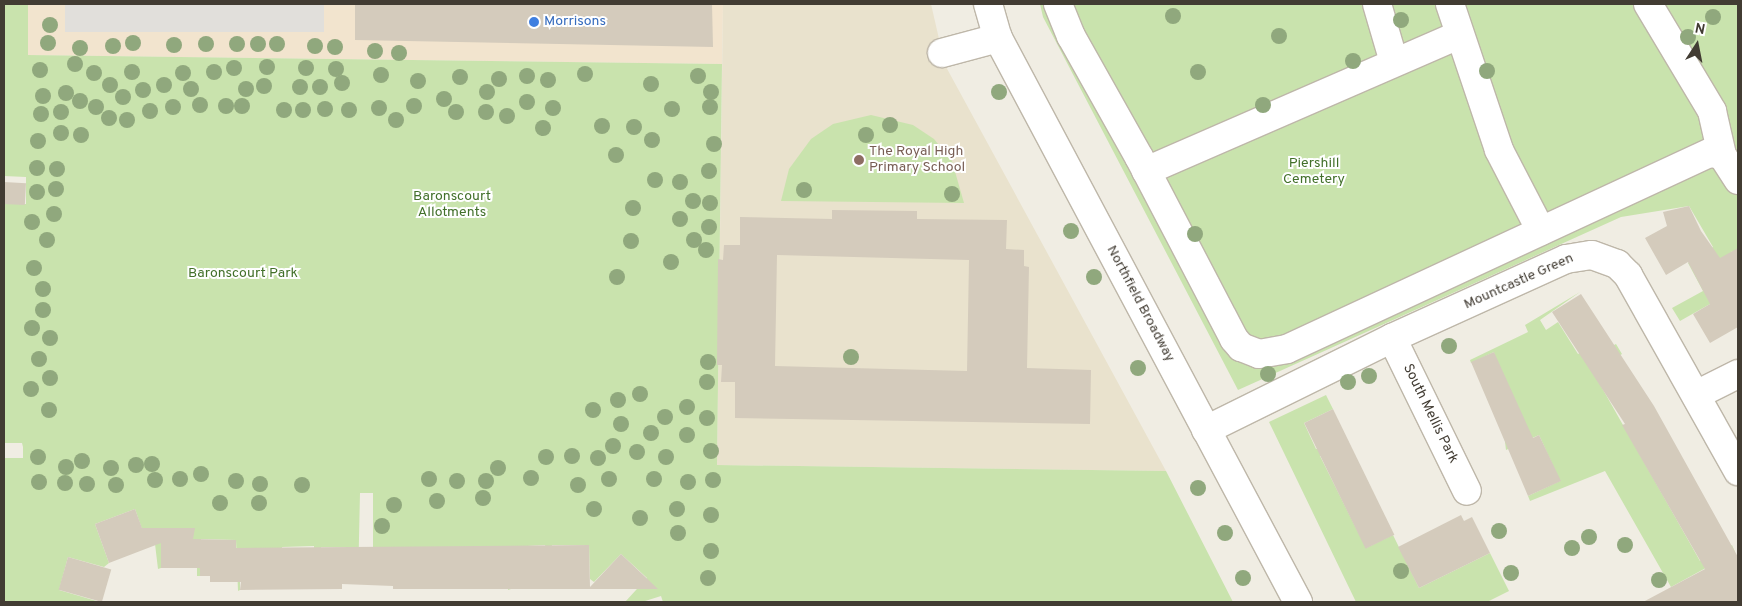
<!DOCTYPE html>
<html>
<head>
<meta charset="utf-8">
<style>
  body { margin:0 }
  #map { position:relative; width:1742px; height:606px; overflow:hidden; background:#f0ede3; font-family:Overpass,sans-serif }
  div>[style] { position:absolute }
  [style*='--x'] { left:calc(var(--x)*1px); top:calc(var(--y)*1px); width:calc(var(--w)*1px); rotate:calc(var(--a)*1deg) }
  .commercial>* { inset:0; background:#f2e4ce }
  .education>* { inset:0; background:#e9e2cd }
  .green>* { inset:0; background:#c9e3ad }
  .parking>* { inset:0; background:#e1dfdb; transform-origin:0 0 }
  .building>* { inset:0; background:#d4cbbc; transform-origin:0 0 }
  .roads { filter:drop-shadow(1px 0 #beb7a9) drop-shadow(-1px 0 #beb7a9) drop-shadow(0 1px #beb7a9) drop-shadow(0 -1px #beb7a9) }
  .minor>* { height:28px; margin:-14px; padding:0 14px; transform-origin:14px; border-radius:14px; background:#fff }
  .trees>* { width:16px; height:16px; margin:-8px; border-radius:50%; background:#90a87d }
  .dots>* { width:14px; height:14px; translate:-50% -50%; box-sizing:border-box; border:2px solid #fff; border-radius:50% }
  span { translate:-50% -50%; white-space:nowrap; text-align:center; line-height:1.15; -webkit-text-stroke:4px #fff; paint-order:stroke }
  .shop-label { font-size:14px; color:#366cbe }
  .left { translate:0 -50%; text-align:left }
  .education-label { font-size:14px; color:#785e54 }
  .park-label { font-size:14px; color:#42702a }
  .street-label { font-size:14px; color:#423c33 }
  .frame { position:absolute; inset:0; border:5px solid #423c33; pointer-events:none }
  .north { position:absolute; left:1672px; top:20px; width:50px; height:50px; -webkit-text-stroke:4px #fff; paint-order:stroke; rotate:11deg; font-size:14px; font-weight:700; line-height:20px; text-align:center; color:#423c33 }
  .north::after { content:''; display:block; margin:auto; width:18px; height:22px; background:#423c33; clip-path:polygon(50% 0,100% 100%,50% 72%,0 100%) }
</style>
</head>
<body>
<div id="map">
  <div class="commercial">
    <div style="clip-path:polygon(28px 4px,723px 4px,722px 64px,28px 55px)"></div>
  </div>
  <div class="education">
    <div style="clip-path:polygon(723px 4px,931px 4px,945px 65px,1166px 471px,717px 465px)"></div>
  </div>
  <div class="green">
    <div style="clip-path:polygon(4px 4px,28px 4px,28px 55px,722px 64px,717px 465px,1166px 471px,1233px 602px,663px 602px,661px 596px,642px 602px,625px 602px,647px 578px,621px 554px,594px 582px,590px 579px,589px 545px,552px 545px,553px 589px,545px 545px,509px 547px,511px 589px,508px 590px,508px 581px,373px 582px,373px 493px,360px 493px,358px 584px,354px 547px,321px 547px,320px 589px,314px 585px,314px 546px,282px 547px,282px 585px,276px 585px,276px 548px,240px 548px,240px 590px,238px 591px,236px 540px,201px 539px,200px 576px,197px 576px,197px 563px,193px 563px,193px 528px,161px 528px,161px 568px,158px 569px,155px 544px,148px 546px,135px 509px,95px 524px,109px 563px,104px 567px,68px 557px,59px 590px,100px 602px,4px 602px,4px 458px,23px 458px,23px 447px,22px 443px,4px 443px,4px 204px,26px 204px,26px 177px,4px 176px)"></div>
    <div style="clip-path:polygon(1040px 4px,1738px 4px,1738px 261px,1732px 251px,1710px 304px,1680px 321px,1672px 308px,1703px 291px,1688px 263px,1713px 247px,1689px 206px,1621px 217px,1238px 390px,1043px 17px)"></div>
    <div style="clip-path:polygon(871px 115px,913px 125px,934px 139px,952px 161px,964px 203px,781px 201px,789px 169px,811px 139px,833px 124px)"></div>
    <div style="clip-path:polygon(1580px 292px,1540px 320px,1546px 330px,1558px 322px,1578px 354px,1607px 336px,1612px 346px,1616px 344px,1622px 354px,1593px 372px,1700px 561px,1732px 545px,1735px 552px,1671px 587px,1605px 471px,1530px 501px,1528px 496px,1560px 481px,1539px 435px,1506px 450px,1494px 352px,1471px 363px,1470px 360px,1528px 332px,1525px 325px)"></div>
    <div style="clip-path:polygon(1326px 395px,1333px 409px,1304px 423px,1316px 449px,1320px 448px,1324px 454px,1320px 456px,1366px 548px,1393px 535px,1419px 588px,1490px 553px,1509px 591px,1487px 602px,1356px 602px,1269px 422px)"></div>
  </div>
  <div class="parking">
    <div style="left:65px;top:4px;width:259px;height:28px"></div>
  </div>
  <div class="building">
    <div style="clip-path:polygon(355px 4px,712px 4px,713px 47px,355px 40px)"></div>
    <div style="left:4px;top:182px;width:22px;height:22px;rotate:3deg"></div>
    <div style="clip-path:polygon(1689px 206px,1701px 231px,1720px 258px,1738px 248px,1738px 327px,1710px 343px,1693px 314px,1710px 304px,1688px 262px,1666px 275px,1645px 238px,1667px 226px,1663px 212px)"></div>
    <div style="clip-path:polygon(evenodd,832px 210px,917px 211px,917px 219px,1007px 220px,1006px 249px,1024px 250px,1024px 266px,1029px 267px,1027px 368px,1091px 370px,1090px 424px,735px 418px,735px 382px,721px 382px,722px 365px,717px 365px,718px 259px,723px 260px,724px 245px,740px 245px,740px 217px,832px 219px,832px 210px,777px 255px,969px 260px,967px 371px,775px 366px,777px 255px)"></div>
    <div style="clip-path:polygon(1581px 294px,1654px 406px,1738px 557px,1738px 602px,1643px 602px,1705px 569px,1622px 425px,1625px 424px,1552px 312px)"></div>
    <div style="clip-path:polygon(1494px 352px,1533px 438px,1539px 435px,1561px 481px,1528px 496px,1471px 362px)"></div>
    <div style="left:1333px;top:409px;width:140px;height:32px;rotate:64deg"></div>
    <div style="clip-path:polygon(135px 509px,142px 528px,195px 528px,193px 539px,236px 540px,236px 548px,589px 545px,590px 587px,621px 554px,658px 589px,393px 589px,393px 586px,342px 584px,342px 589px,240px 590px,241px 582px,210px 582px,210px 576px,200px 576px,200px 568px,161px 568px,161px 543px,109px 563px,95px 524px)"></div>
    <div style="clip-path:polygon(1461px 515px,1464px 521px,1472px 517px,1490px 553px,1419px 588px,1398px 547px)"></div>
    <div style="left:68px;top:557px;width:45px;height:34px;rotate:16deg"></div>
  </div>
  <div class="roads">
    <div class="minor">
      <div style="--x:988;--y:4;--w:35;--a:74"></div>
      <div style="--x:998;--y:38;--w:639;--a:61.99"></div>
      <div style="--x:1058;--y:4;--w:35;--a:68"></div>
      <div style="--x:1071;--y:36;--w:139;--a:60.7"></div>
      <div style="--x:1139;--y:157;--w:205;--a:62.4"></div>
      <div style="--x:1234;--y:339;--w:11;--a:49"></div>
      <div style="--x:1241;--y:347;--w:19;--a:21"></div>
      <div style="--x:1259;--y:354;--w:28;--a:-10"></div>
      <div style="--x:1287;--y:349;--w:466;--a:-24.9"></div>
      <div style="--x:1710;--y:153;--w:12;--a:9"></div>
      <div style="--x:1722;--y:155;--w:30;--a:57"></div>
      <div style="--x:1377;--y:4;--w:60;--a:73.7"></div>
      <div style="--x:1450;--y:4;--w:154;--a:71.4"></div>
      <div style="--x:1499;--y:150;--w:91;--a:62.6"></div>
      <div style="--x:1648;--y:4;--w:125;--a:59.1"></div>
      <div style="--x:1712;--y:111;--w:45;--a:77.2"></div>
      <div style="--x:942;--y:53;--w:58;--a:-15"></div>
      <div style="--x:1146;--y:171;--w:341;--a:-23.5"></div>
      <div style="--x:1392;--y:338;--w:170;--a:63.9"></div>
      <div style="--x:1696;--y:395;--w:47;--a:-26.6"></div>
      <div style="--x:1206;--y:430;--w:208;--a:-26.3"></div>
      <div style="--x:1392;--y:338;--w:191;--a:-24.4"></div>
      <div style="--x:1566;--y:259;--w:26;--a:-9"></div>
      <div style="--x:1592;--y:255;--w:27;--a:20"></div>
      <div style="--x:1617;--y:264;--w:16;--a:45"></div>
      <div style="--x:1628;--y:275;--w:225;--a:60.7"></div>
    </div>
  </div>
  <div class="trees">
    <div style="left:1173px;top:16px"></div>
    <div style="left:1713px;top:17px"></div>
    <div style="left:1401px;top:20px"></div>
    <div style="left:50px;top:25px"></div>
    <div style="left:1279px;top:36px"></div>
    <div style="left:1688px;top:37px"></div>
    <div style="left:48px;top:43px"></div>
    <div style="left:133px;top:43px"></div>
    <div style="left:206px;top:44px"></div>
    <div style="left:237px;top:44px"></div>
    <div style="left:258px;top:44px"></div>
    <div style="left:277px;top:44px"></div>
    <div style="left:174px;top:45px"></div>
    <div style="left:113px;top:46px"></div>
    <div style="left:315px;top:46px"></div>
    <div style="left:335px;top:47px"></div>
    <div style="left:80px;top:48px"></div>
    <div style="left:375px;top:51px"></div>
    <div style="left:399px;top:53px"></div>
    <div style="left:1353px;top:61px"></div>
    <div style="left:75px;top:64px"></div>
    <div style="left:267px;top:67px"></div>
    <div style="left:234px;top:68px"></div>
    <div style="left:306px;top:68px"></div>
    <div style="left:336px;top:69px"></div>
    <div style="left:40px;top:70px"></div>
    <div style="left:1487px;top:71px"></div>
    <div style="left:132px;top:72px"></div>
    <div style="left:214px;top:72px"></div>
    <div style="left:1198px;top:72px"></div>
    <div style="left:94px;top:73px"></div>
    <div style="left:183px;top:73px"></div>
    <div style="left:585px;top:74px"></div>
    <div style="left:381px;top:75px"></div>
    <div style="left:527px;top:76px"></div>
    <div style="left:698px;top:76px"></div>
    <div style="left:460px;top:77px"></div>
    <div style="left:499px;top:79px"></div>
    <div style="left:548px;top:80px"></div>
    <div style="left:418px;top:81px"></div>
    <div style="left:342px;top:83px"></div>
    <div style="left:651px;top:84px"></div>
    <div style="left:110px;top:85px"></div>
    <div style="left:164px;top:85px"></div>
    <div style="left:264px;top:86px"></div>
    <div style="left:300px;top:87px"></div>
    <div style="left:320px;top:87px"></div>
    <div style="left:191px;top:89px"></div>
    <div style="left:246px;top:89px"></div>
    <div style="left:143px;top:90px"></div>
    <div style="left:487px;top:92px"></div>
    <div style="left:711px;top:92px"></div>
    <div style="left:999px;top:92px"></div>
    <div style="left:66px;top:93px"></div>
    <div style="left:43px;top:96px"></div>
    <div style="left:123px;top:97px"></div>
    <div style="left:444px;top:99px"></div>
    <div style="left:80px;top:101px"></div>
    <div style="left:527px;top:102px"></div>
    <div style="left:200px;top:105px"></div>
    <div style="left:1263px;top:105px"></div>
    <div style="left:226px;top:106px"></div>
    <div style="left:242px;top:106px"></div>
    <div style="left:414px;top:106px"></div>
    <div style="left:96px;top:107px"></div>
    <div style="left:173px;top:107px"></div>
    <div style="left:710px;top:107px"></div>
    <div style="left:379px;top:108px"></div>
    <div style="left:553px;top:108px"></div>
    <div style="left:325px;top:109px"></div>
    <div style="left:672px;top:109px"></div>
    <div style="left:284px;top:110px"></div>
    <div style="left:303px;top:110px"></div>
    <div style="left:349px;top:110px"></div>
    <div style="left:150px;top:111px"></div>
    <div style="left:61px;top:112px"></div>
    <div style="left:456px;top:112px"></div>
    <div style="left:486px;top:112px"></div>
    <div style="left:41px;top:114px"></div>
    <div style="left:507px;top:116px"></div>
    <div style="left:109px;top:118px"></div>
    <div style="left:127px;top:120px"></div>
    <div style="left:396px;top:120px"></div>
    <div style="left:890px;top:125px"></div>
    <div style="left:602px;top:126px"></div>
    <div style="left:634px;top:127px"></div>
    <div style="left:543px;top:128px"></div>
    <div style="left:61px;top:133px"></div>
    <div style="left:81px;top:135px"></div>
    <div style="left:866px;top:135px"></div>
    <div style="left:652px;top:140px"></div>
    <div style="left:38px;top:141px"></div>
    <div style="left:714px;top:144px"></div>
    <div style="left:616px;top:155px"></div>
    <div style="left:37px;top:168px"></div>
    <div style="left:57px;top:169px"></div>
    <div style="left:709px;top:171px"></div>
    <div style="left:655px;top:180px"></div>
    <div style="left:680px;top:182px"></div>
    <div style="left:56px;top:189px"></div>
    <div style="left:804px;top:190px"></div>
    <div style="left:37px;top:192px"></div>
    <div style="left:952px;top:194px"></div>
    <div style="left:693px;top:201px"></div>
    <div style="left:710px;top:203px"></div>
    <div style="left:633px;top:208px"></div>
    <div style="left:54px;top:214px"></div>
    <div style="left:680px;top:219px"></div>
    <div style="left:32px;top:222px"></div>
    <div style="left:709px;top:227px"></div>
    <div style="left:1071px;top:231px"></div>
    <div style="left:1195px;top:234px"></div>
    <div style="left:47px;top:240px"></div>
    <div style="left:694px;top:240px"></div>
    <div style="left:631px;top:241px"></div>
    <div style="left:706px;top:250px"></div>
    <div style="left:671px;top:262px"></div>
    <div style="left:34px;top:268px"></div>
    <div style="left:617px;top:277px"></div>
    <div style="left:1094px;top:277px"></div>
    <div style="left:43px;top:289px"></div>
    <div style="left:43px;top:310px"></div>
    <div style="left:32px;top:328px"></div>
    <div style="left:50px;top:338px"></div>
    <div style="left:1449px;top:346px"></div>
    <div style="left:851px;top:357px"></div>
    <div style="left:39px;top:359px"></div>
    <div style="left:708px;top:362px"></div>
    <div style="left:1138px;top:368px"></div>
    <div style="left:1268px;top:374px"></div>
    <div style="left:1369px;top:376px"></div>
    <div style="left:50px;top:378px"></div>
    <div style="left:707px;top:382px"></div>
    <div style="left:1348px;top:382px"></div>
    <div style="left:31px;top:389px"></div>
    <div style="left:640px;top:394px"></div>
    <div style="left:618px;top:400px"></div>
    <div style="left:687px;top:407px"></div>
    <div style="left:49px;top:410px"></div>
    <div style="left:593px;top:410px"></div>
    <div style="left:665px;top:417px"></div>
    <div style="left:707px;top:418px"></div>
    <div style="left:621px;top:424px"></div>
    <div style="left:651px;top:433px"></div>
    <div style="left:687px;top:435px"></div>
    <div style="left:613px;top:446px"></div>
    <div style="left:711px;top:451px"></div>
    <div style="left:637px;top:452px"></div>
    <div style="left:572px;top:456px"></div>
    <div style="left:38px;top:457px"></div>
    <div style="left:546px;top:457px"></div>
    <div style="left:666px;top:457px"></div>
    <div style="left:598px;top:458px"></div>
    <div style="left:82px;top:461px"></div>
    <div style="left:152px;top:464px"></div>
    <div style="left:136px;top:465px"></div>
    <div style="left:66px;top:467px"></div>
    <div style="left:111px;top:468px"></div>
    <div style="left:498px;top:468px"></div>
    <div style="left:201px;top:474px"></div>
    <div style="left:531px;top:478px"></div>
    <div style="left:180px;top:479px"></div>
    <div style="left:429px;top:479px"></div>
    <div style="left:609px;top:479px"></div>
    <div style="left:654px;top:479px"></div>
    <div style="left:155px;top:480px"></div>
    <div style="left:713px;top:480px"></div>
    <div style="left:236px;top:481px"></div>
    <div style="left:457px;top:481px"></div>
    <div style="left:486px;top:481px"></div>
    <div style="left:39px;top:482px"></div>
    <div style="left:688px;top:482px"></div>
    <div style="left:65px;top:483px"></div>
    <div style="left:87px;top:484px"></div>
    <div style="left:260px;top:484px"></div>
    <div style="left:116px;top:485px"></div>
    <div style="left:302px;top:485px"></div>
    <div style="left:578px;top:485px"></div>
    <div style="left:1198px;top:488px"></div>
    <div style="left:483px;top:498px"></div>
    <div style="left:437px;top:501px"></div>
    <div style="left:220px;top:503px"></div>
    <div style="left:259px;top:503px"></div>
    <div style="left:394px;top:505px"></div>
    <div style="left:594px;top:509px"></div>
    <div style="left:677px;top:509px"></div>
    <div style="left:711px;top:515px"></div>
    <div style="left:640px;top:518px"></div>
    <div style="left:382px;top:526px"></div>
    <div style="left:1499px;top:531px"></div>
    <div style="left:678px;top:533px"></div>
    <div style="left:1225px;top:533px"></div>
    <div style="left:1589px;top:537px"></div>
    <div style="left:1625px;top:545px"></div>
    <div style="left:1572px;top:548px"></div>
    <div style="left:711px;top:551px"></div>
    <div style="left:1401px;top:571px"></div>
    <div style="left:1511px;top:573px"></div>
    <div style="left:708px;top:578px"></div>
    <div style="left:1243px;top:578px"></div>
    <div style="left:1659px;top:580px"></div>
  </div>
  <div class="dots">
    <div style="left:534px;top:22px;background:#3f7fe0"></div>
    <div style="left:859px;top:160px;background:#8d6e63"></div>
  </div>
  <div class="shop-label">
    <span class="left" style="left:544px;top:22px">Morrisons</span>
  </div>
  <div class="education-label">
    <span class="left" style="left:869px;top:160px">The Royal High<br>Primary School</span>
  </div>
  <div class="park-label">
    <span style="left:1314px;top:172px">Piershill<br>Cemetery</span>
    <span style="left:452px;top:205px">Baronscourt<br>Allotments</span>
    <span style="left:243px;top:274px">Baronscourt Park</span>
  </div>
  <div class="street-label">
    <span style="left:1519px;top:282px;rotate:-24deg">Mountcastle Green</span>
    <span style="left:1140px;top:304px;rotate:62deg">Northfield Broadway</span>
    <span style="left:1430px;top:414px;rotate:64deg">South Mellis Park</span>
  </div>
  <div class="frame"></div>
  <div class="north">N</div>
</div>
</body>
</html>
